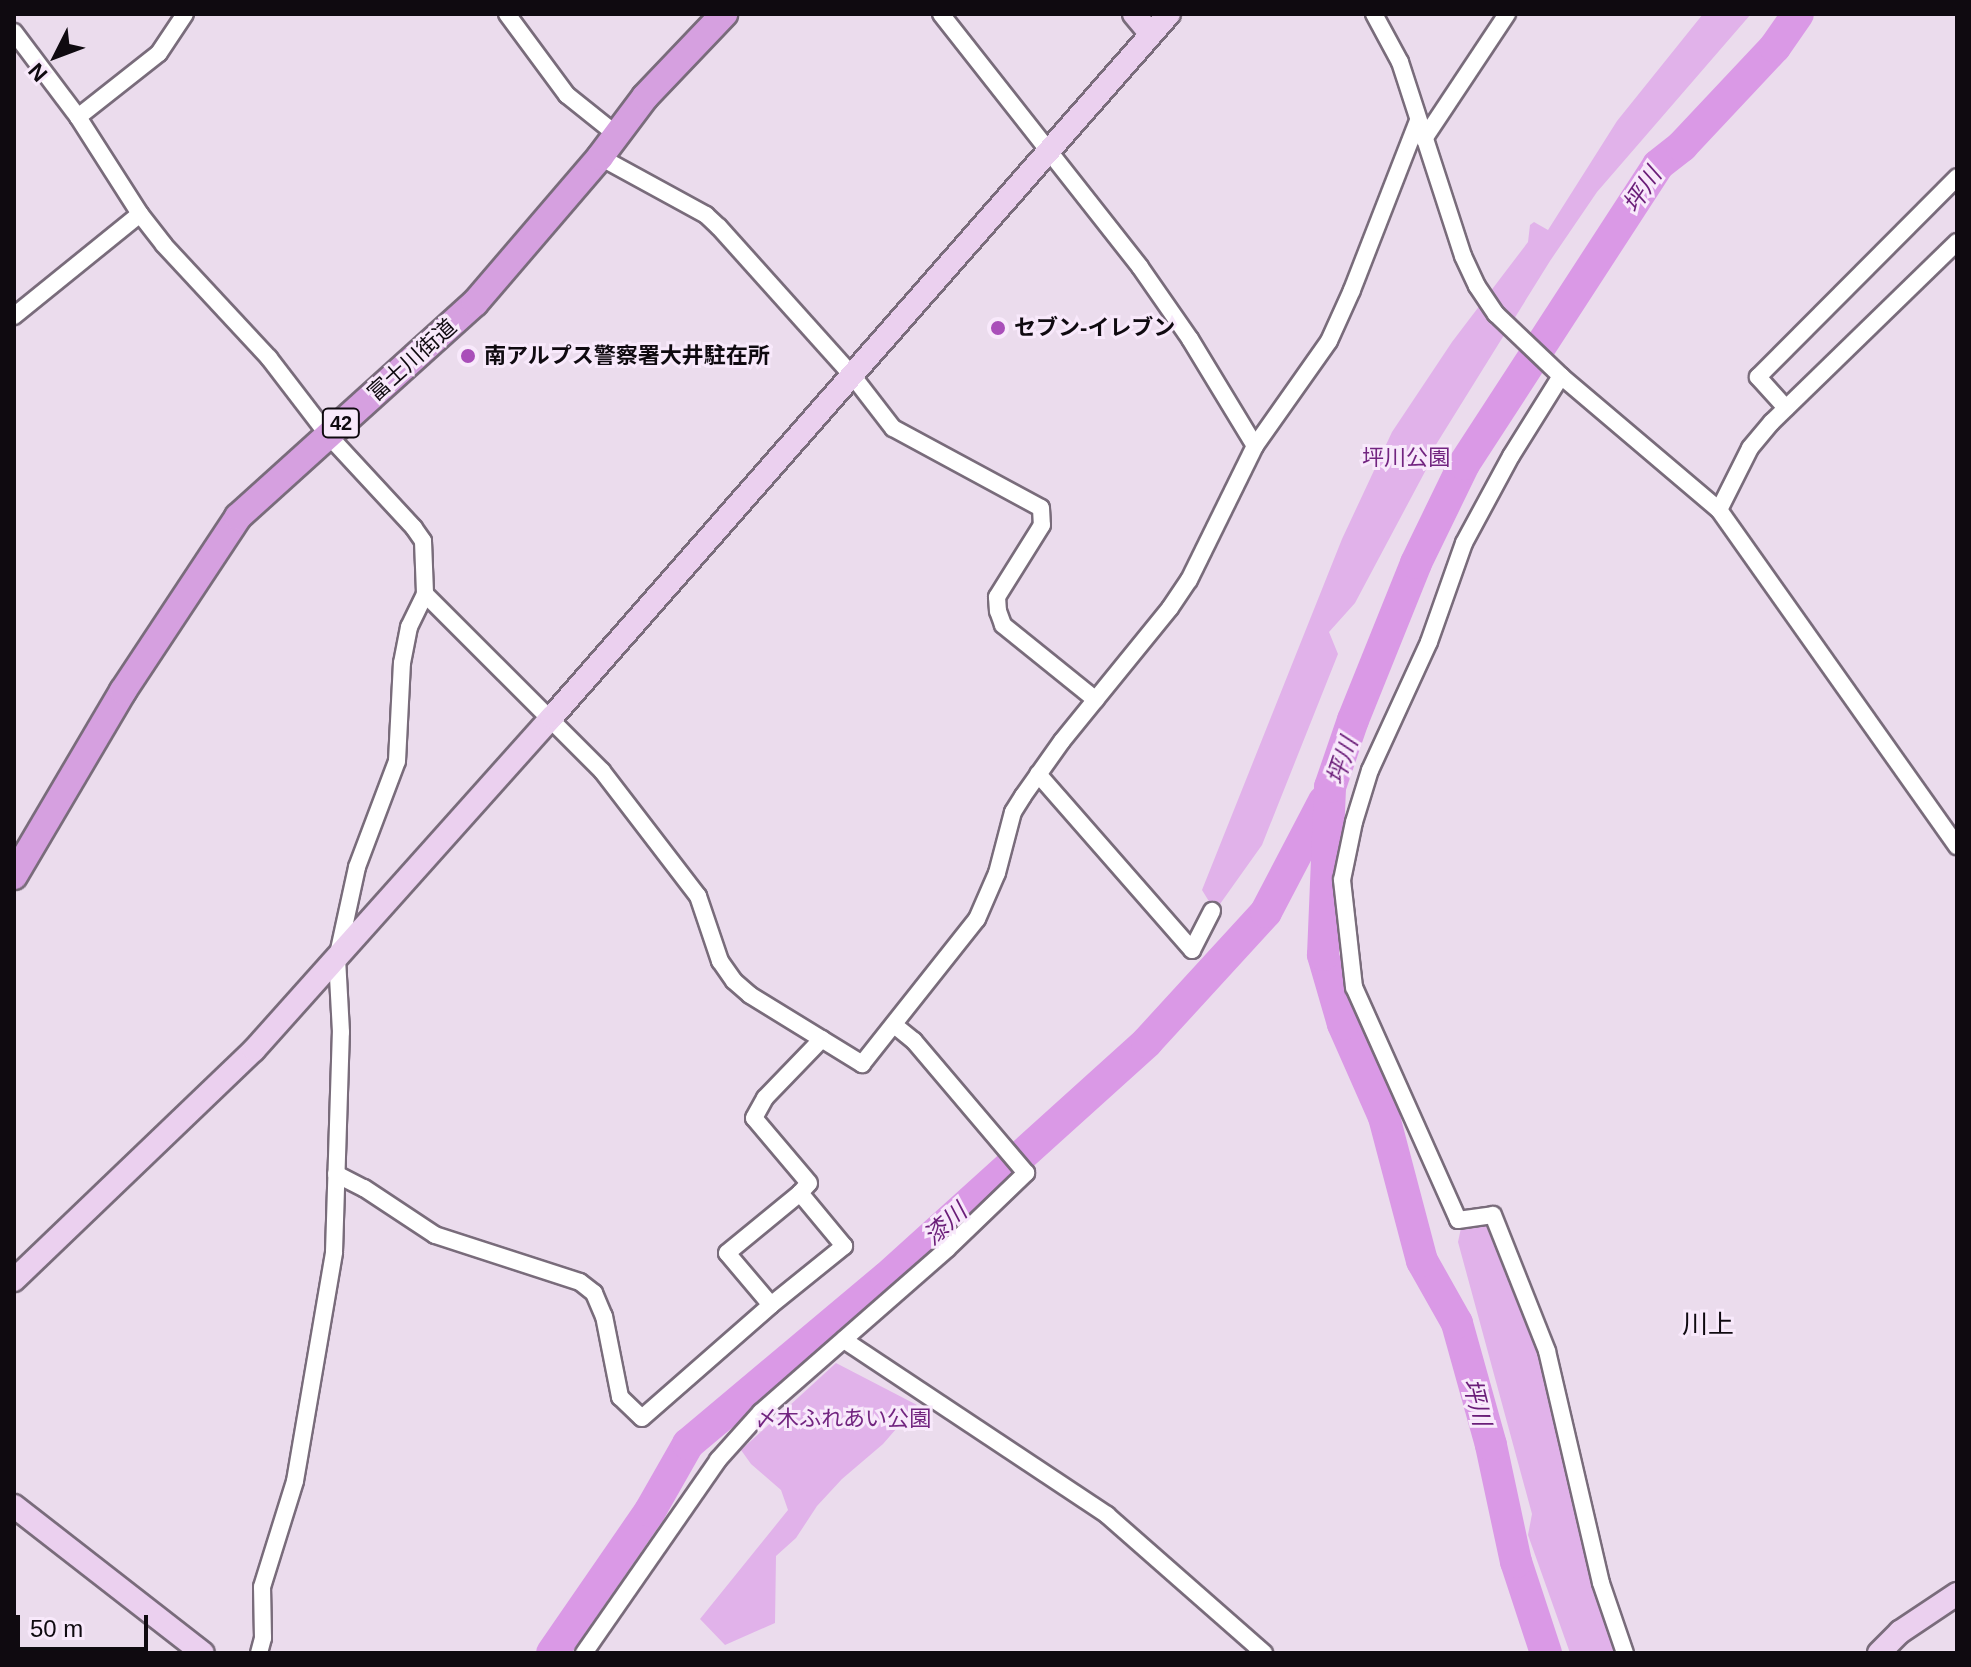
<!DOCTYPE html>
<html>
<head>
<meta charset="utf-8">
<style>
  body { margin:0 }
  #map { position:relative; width:1971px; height:1667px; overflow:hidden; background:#ebdced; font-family:Arial,"Noto Sans JP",sans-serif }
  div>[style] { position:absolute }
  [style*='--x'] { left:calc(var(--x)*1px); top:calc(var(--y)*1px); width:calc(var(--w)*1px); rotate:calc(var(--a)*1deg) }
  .green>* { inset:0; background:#e1b2ea }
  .river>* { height:32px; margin:-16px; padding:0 16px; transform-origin:16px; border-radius:16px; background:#da99e6 }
  .roads { filter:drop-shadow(2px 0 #796c7b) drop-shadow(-2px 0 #796c7b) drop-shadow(0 2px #796c7b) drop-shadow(0 -2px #796c7b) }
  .street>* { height:16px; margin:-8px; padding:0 8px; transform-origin:8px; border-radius:8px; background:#fff }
  .secondary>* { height:22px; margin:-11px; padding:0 11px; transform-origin:11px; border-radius:11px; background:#ebd0ef }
  .primary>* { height:26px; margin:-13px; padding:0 13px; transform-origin:13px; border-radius:13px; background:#d6a0e0 }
  .dots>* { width:22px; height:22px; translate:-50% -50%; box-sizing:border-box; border:4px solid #f8e9fb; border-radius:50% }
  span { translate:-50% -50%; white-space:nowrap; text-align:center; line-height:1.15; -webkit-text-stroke:6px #f8e9fb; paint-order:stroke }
  .shield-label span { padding:2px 6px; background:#f8e9fb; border:2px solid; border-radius:6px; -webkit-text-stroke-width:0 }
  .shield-label { font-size:20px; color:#0f0a10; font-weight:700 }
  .poi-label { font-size:22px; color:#0f0a10; font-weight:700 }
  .left { translate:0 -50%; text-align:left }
  .street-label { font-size:22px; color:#0f0a10 }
  .park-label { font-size:22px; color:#722580 }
  .water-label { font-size:24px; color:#6a1d78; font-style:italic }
  .quarter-label { font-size:26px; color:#0f0a10 }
  .frame { position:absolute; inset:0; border:16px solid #0f0a10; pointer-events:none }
  .north { position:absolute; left:16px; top:16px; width:80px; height:80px; -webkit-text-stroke:6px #f8e9fb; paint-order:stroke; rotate:228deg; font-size:22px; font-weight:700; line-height:32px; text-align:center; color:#0f0a10 }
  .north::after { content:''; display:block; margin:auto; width:28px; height:36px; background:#0f0a10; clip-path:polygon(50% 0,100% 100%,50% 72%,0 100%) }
  .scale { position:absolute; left:16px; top:1615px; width:132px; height:36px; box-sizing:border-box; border:4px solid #0f0a10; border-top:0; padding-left:10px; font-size:24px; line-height:28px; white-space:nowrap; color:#0f0a10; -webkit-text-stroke:6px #f8e9fb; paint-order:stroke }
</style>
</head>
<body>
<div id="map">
  <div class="green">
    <div style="clip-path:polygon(1703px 14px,1751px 14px,1597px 192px,1550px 261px,1432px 451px,1428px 466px,1355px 603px,1329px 632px,1338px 654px,1262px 845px,1220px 904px,1210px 903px,1202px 890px,1342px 539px,1392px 432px,1452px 342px,1528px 242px,1530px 225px,1534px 222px,1548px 230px,1617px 121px)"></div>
    <div style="clip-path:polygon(1493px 1224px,1544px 1354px,1620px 1653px,1570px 1653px,1528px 1535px,1532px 1514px,1458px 1242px,1461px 1228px)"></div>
    <div style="clip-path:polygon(836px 1363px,917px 1405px,883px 1444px,842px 1479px,817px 1506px,796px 1538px,776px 1556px,775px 1623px,725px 1645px,700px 1619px,788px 1510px,781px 1490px,751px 1464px,741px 1450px)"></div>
  </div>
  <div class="river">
    <div style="--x:552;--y:1653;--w:173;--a:-55.4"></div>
    <div style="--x:650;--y:1511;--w:77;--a:-60.4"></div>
    <div style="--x:688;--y:1444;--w:258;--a:-40"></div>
    <div style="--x:886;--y:1278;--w:352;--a:-42.1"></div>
    <div style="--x:1147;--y:1042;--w:176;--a:-47.5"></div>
    <div style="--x:1266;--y:912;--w:125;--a:-62.4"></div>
    <div style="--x:1546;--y:1653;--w:96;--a:-108.2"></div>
    <div style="--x:1516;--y:1562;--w:120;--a:-102.1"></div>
    <div style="--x:1491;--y:1445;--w:127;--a:-105.6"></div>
    <div style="--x:1457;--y:1323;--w:71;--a:-119.4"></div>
    <div style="--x:1422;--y:1261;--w:149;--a:-104.8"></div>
    <div style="--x:1384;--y:1117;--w:102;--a:-113.8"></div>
    <div style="--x:1343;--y:1024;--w:72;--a:-106.2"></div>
    <div style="--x:1323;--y:955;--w:168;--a:-87.6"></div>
    <div style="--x:1330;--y:787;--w:71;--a:-71.1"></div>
    <div style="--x:1353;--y:720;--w:169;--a:-68.1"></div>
    <div style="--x:1416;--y:563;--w:110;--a:-64.1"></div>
    <div style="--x:1464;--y:464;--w:356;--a:-57"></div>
    <div style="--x:1658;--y:165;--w:31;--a:-38"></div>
    <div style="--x:1682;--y:146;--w:136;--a:-46.8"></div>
    <div style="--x:1775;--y:47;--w:40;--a:-55.1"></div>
  </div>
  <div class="roads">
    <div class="street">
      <div style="--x:507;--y:14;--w:101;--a:53.5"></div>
      <div style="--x:567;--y:95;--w:64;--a:38.7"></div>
      <div style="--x:941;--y:14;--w:322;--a:51.8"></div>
      <div style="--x:1140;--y:267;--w:88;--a:55.2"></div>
      <div style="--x:1190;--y:339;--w:125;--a:58.7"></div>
      <div style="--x:1374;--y:14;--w:55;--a:61.6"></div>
      <div style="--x:1400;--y:62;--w:204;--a:72"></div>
      <div style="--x:1463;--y:256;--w:33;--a:65"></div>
      <div style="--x:1477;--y:286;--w:34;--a:56"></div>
      <div style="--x:1496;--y:314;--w:90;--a:43.6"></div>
      <div style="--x:1561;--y:376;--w:207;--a:40.3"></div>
      <div style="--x:1719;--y:510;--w:412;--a:54.7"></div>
      <div style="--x:14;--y:32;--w:106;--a:53"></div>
      <div style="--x:78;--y:117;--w:115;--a:57.4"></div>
      <div style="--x:140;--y:214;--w:39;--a:52"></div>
      <div style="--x:164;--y:245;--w:154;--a:47.1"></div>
      <div style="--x:269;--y:358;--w:97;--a:52.5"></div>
      <div style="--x:328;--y:435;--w:127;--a:47.2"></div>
      <div style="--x:414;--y:528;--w:16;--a:55"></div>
      <div style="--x:423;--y:541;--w:53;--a:87.8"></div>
      <div style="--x:425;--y:594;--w:250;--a:45"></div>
      <div style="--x:602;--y:771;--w:158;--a:52.5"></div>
      <div style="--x:698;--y:896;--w:69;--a:71.3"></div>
      <div style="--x:720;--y:961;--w:24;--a:55"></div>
      <div style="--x:734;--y:981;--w:21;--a:41"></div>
      <div style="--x:750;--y:995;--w:132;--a:31.6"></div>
      <div style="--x:862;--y:1064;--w:185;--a:-51.6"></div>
      <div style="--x:977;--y:919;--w:50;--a:-66.5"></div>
      <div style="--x:997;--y:873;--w:63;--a:-75.3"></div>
      <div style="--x:1013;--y:812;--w:19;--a:-58"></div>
      <div style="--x:1023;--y:796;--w:67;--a:-54.7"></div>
      <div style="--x:1062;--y:741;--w:171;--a:-50.9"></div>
      <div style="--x:1170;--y:608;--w:34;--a:-56"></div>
      <div style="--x:1189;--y:580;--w:149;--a:-63.8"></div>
      <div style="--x:1255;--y:446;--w:128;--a:-54.8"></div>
      <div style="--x:1329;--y:341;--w:56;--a:-65.7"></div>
      <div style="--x:1352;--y:290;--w:181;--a:-68.7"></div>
      <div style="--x:78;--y:117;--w:103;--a:-38.3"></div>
      <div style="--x:159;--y:53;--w:47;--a:-56.3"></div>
      <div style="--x:1424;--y:139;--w:150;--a:-56.4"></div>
      <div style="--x:600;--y:157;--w:121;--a:28.7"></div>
      <div style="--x:706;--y:215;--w:18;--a:43"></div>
      <div style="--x:719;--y:227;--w:199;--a:48.1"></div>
      <div style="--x:852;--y:375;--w:67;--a:52.3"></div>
      <div style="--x:893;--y:428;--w:168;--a:28.4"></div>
      <div style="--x:1041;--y:508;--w:17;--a:87"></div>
      <div style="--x:1042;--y:525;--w:85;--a:122"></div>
      <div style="--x:997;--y:597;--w:14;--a:86"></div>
      <div style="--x:998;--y:611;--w:15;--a:70"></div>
      <div style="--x:1003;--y:625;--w:119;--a:38.9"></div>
      <div style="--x:14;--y:316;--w:162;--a:-39"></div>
      <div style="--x:1561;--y:376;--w:94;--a:122"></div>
      <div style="--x:1511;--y:456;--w:99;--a:118.4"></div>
      <div style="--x:1464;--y:543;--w:105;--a:109.5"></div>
      <div style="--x:1429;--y:642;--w:141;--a:114.7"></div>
      <div style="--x:1370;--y:770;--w:54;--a:107.1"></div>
      <div style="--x:1354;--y:822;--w:59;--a:101.7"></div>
      <div style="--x:1342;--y:880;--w:108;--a:83.6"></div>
      <div style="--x:1354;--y:987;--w:255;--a:65.9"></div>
      <div style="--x:1458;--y:1220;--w:35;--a:-8"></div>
      <div style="--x:1493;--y:1215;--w:146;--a:68.3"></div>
      <div style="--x:1547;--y:1351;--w:238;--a:76.9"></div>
      <div style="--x:1601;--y:1583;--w:74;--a:71.1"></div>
      <div style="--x:1786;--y:408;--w:42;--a:-132.1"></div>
      <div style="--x:1758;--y:377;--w:282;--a:-45.1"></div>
      <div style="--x:1719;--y:510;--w:69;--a:-63.4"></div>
      <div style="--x:1750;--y:448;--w:34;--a:-50"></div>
      <div style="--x:1772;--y:422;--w:258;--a:-44.2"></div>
      <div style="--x:1038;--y:774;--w:234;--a:48.8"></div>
      <div style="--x:1192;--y:950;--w:44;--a:-62.9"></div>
      <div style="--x:336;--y:1174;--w:31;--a:27"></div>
      <div style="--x:364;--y:1188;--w:85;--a:33.5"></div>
      <div style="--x:435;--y:1235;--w:152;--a:18"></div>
      <div style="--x:580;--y:1282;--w:18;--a:38"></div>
      <div style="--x:594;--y:1293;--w:25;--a:67"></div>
      <div style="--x:604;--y:1316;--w:83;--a:78.8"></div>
      <div style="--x:620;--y:1397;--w:30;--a:44"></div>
      <div style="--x:642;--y:1418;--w:171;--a:-41.2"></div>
      <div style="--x:771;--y:1305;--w:68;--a:-130.2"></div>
      <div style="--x:727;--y:1253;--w:94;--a:-39.4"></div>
      <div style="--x:771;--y:1305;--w:94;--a:-38.9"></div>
      <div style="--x:844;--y:1246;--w:69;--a:-129.7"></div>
      <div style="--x:800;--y:1193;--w:13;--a:-48"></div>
      <div style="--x:809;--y:1183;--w:85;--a:-130.2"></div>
      <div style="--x:754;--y:1118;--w:23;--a:-61"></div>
      <div style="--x:765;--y:1098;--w:82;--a:-46"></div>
      <div style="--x:844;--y:1340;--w:316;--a:33.6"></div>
      <div style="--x:1107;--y:1515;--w:209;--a:41.3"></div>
      <div style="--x:259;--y:1653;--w:16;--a:-75"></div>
      <div style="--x:263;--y:1638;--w:51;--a:-91.1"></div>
      <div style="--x:262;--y:1587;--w:111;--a:-72.7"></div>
      <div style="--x:295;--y:1481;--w:232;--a:-80.3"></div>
      <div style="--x:334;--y:1252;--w:220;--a:-88.2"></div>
      <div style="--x:341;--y:1032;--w:73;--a:-93.1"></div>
      <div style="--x:337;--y:959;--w:94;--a:-77.7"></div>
      <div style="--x:357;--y:867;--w:113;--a:-69.3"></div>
      <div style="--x:397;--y:761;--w:98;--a:-87.1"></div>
      <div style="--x:402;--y:663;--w:37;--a:-79"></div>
      <div style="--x:409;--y:627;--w:37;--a:-64"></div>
      <div style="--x:584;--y:1653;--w:235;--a:-55.2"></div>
      <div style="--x:718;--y:1460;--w:64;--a:-48.1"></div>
      <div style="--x:761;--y:1412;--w:247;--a:-41.2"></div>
      <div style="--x:947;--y:1249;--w:110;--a:-43.9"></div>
      <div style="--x:1026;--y:1173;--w:173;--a:-130.3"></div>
      <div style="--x:914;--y:1041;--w:26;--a:-141"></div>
    </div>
    <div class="secondary">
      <div style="--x:1134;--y:14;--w:26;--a:50"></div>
      <div style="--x:14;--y:1280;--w:332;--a:-43.8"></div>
      <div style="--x:254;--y:1050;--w:447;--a:-48.2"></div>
      <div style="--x:552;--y:717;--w:935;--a:-48.73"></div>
      <div style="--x:14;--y:1506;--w:239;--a:37.9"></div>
      <div style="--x:1879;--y:1653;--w:30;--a:-45"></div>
      <div style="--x:1900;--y:1632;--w:69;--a:-33.7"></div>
    </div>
    <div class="primary">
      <div style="--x:14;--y:876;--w:215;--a:-59.5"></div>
      <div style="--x:123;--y:691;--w:209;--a:-56.5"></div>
      <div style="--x:238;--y:517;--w:319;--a:-42.1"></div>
      <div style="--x:475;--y:303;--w:192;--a:-49.4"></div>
      <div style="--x:600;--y:157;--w:75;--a:-53.1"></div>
      <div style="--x:645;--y:97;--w:115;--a:-46.4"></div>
    </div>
  </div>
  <div class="dots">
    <div style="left:998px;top:328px;background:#a94eb9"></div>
    <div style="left:468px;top:356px;background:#a94eb9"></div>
  </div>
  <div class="shield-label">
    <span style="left:341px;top:423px">42</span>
  </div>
  <div class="poi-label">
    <span class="left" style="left:1014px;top:328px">セブン-イレブン</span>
    <span class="left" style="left:484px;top:356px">南アルプス警察署大井駐在所</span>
  </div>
  <div class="street-label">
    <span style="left:412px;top:360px;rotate:-42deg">富士川街道</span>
  </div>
  <div class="park-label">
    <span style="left:1406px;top:458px">坪川公園</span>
    <span style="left:843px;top:1419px">〆木ふれあい公園</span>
  </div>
  <div class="water-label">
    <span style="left:1642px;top:190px;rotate:-56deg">坪川</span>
    <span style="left:1342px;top:761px;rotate:-71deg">坪川</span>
    <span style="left:945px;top:1224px;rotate:-42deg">漆川</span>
    <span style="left:1477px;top:1402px;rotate:76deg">坪川</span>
  </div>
  <div class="quarter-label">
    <span style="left:1708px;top:1325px">川上</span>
  </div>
  <div class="frame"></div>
  <div class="north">N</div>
  <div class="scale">50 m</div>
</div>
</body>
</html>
